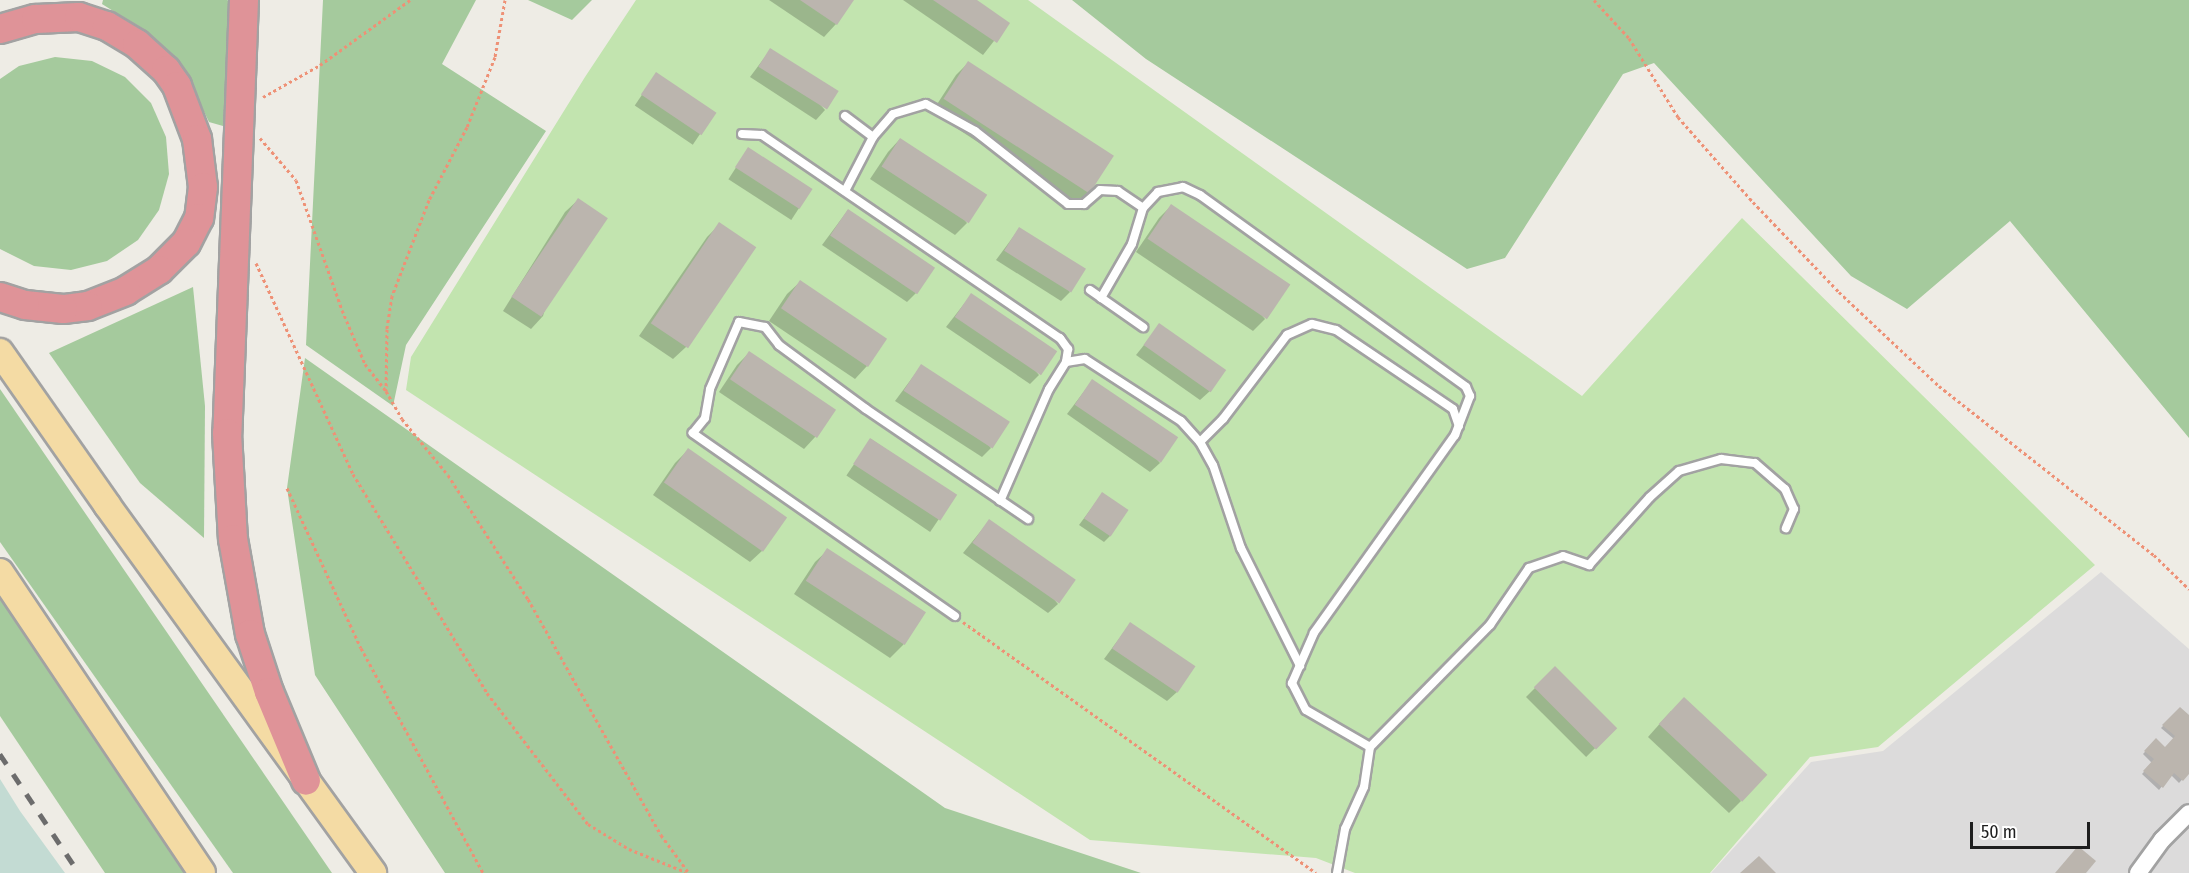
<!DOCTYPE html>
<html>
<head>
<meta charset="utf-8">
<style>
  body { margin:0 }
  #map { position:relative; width:2189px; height:873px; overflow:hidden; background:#eeece5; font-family:"Fira Sans Condensed",sans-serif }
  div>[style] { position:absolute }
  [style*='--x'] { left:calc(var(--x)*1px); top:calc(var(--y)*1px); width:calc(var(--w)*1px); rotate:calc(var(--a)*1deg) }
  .residential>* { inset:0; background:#dcdbdb }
  .grass>* { inset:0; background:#c2e4af }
  .forest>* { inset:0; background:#a5ca9d }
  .wetland>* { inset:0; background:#c3dbd3 }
  .shadow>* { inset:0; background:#0003; transform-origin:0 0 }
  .building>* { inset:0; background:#bbb5ae; transform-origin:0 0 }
  .path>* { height:3px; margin-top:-1.5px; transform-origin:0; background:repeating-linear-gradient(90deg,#ee9176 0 3px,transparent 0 6px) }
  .roads { filter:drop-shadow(2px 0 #a2a2a2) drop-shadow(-2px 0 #a2a2a2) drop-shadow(0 2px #a2a2a2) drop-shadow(0 -2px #a2a2a2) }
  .lane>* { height:8px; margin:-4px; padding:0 4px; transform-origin:4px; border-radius:4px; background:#fff }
  .street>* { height:16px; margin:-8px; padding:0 8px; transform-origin:8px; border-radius:8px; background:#fff }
  .primary>* { height:26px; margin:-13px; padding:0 13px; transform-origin:13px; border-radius:13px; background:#f4dba4 }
  .highway>* { height:28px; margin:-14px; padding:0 14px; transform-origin:14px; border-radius:14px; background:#df9398 }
  .rail>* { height:4.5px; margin-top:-2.25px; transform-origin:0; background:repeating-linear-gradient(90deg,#6c6c6c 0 12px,transparent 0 24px) }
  span { translate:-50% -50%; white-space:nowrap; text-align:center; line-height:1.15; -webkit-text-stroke:5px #fff; paint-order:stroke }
  .scale { position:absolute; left:1970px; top:822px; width:120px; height:27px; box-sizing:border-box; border:3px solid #1e1e1e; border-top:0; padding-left:8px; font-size:18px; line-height:21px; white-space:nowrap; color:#1e1e1e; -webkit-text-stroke:4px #fff; paint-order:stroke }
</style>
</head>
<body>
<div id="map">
  <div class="residential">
    <div style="clip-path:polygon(2101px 572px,2189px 649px,2189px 873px,1711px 873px,1811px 762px,1883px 751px)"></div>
  </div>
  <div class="grass">
    <div style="clip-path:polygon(636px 0,1028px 0,1582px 396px,1742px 218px,2095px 565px,1878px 747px,1810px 757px,1710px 873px,1355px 873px,1316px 858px,1090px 840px,406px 390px,411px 357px,585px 77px)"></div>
  </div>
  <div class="forest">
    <div style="clip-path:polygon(103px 0,227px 0,233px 3px,230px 128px,209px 122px,183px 68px,148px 33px,102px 4px)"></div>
    <div style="clip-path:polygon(323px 0,476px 0,442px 64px,546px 131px,406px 345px,393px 406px,306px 345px)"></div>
    <div style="clip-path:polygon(528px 0,592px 0,572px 20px)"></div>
    <div style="clip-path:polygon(1072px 0,2189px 0,2189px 438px,2010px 221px,1907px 309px,1851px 276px,1654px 63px,1623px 74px,1505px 258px,1467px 269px,1146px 59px)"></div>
    <div style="clip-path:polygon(55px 57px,92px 61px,125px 77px,151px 103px,166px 137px,169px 174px,159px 210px,138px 240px,107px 261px,71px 270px,34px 266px,0 249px,0 79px,19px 66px)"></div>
    <div style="clip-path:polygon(193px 287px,205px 406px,204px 538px,140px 483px,49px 353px)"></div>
    <div style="clip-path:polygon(305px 358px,945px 808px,1141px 873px,445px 873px,315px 675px,287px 488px)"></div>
    <div style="clip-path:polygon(0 389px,332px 873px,233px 873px,0 542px)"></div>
    <div style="clip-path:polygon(0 596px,188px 873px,105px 873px,0 716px)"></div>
  </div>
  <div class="wetland">
    <div style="clip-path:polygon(0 779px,20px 811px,65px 873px,0 873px)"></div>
  </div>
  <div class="shadow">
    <div style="clip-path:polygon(769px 0,852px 0,836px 24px,824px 37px)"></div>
    <div style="clip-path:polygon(903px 0,974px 0,1008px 23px,983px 55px)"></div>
    <div style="clip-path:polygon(771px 49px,825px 110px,816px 120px,750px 77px)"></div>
    <div style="clip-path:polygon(968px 63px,1112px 156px,1087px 194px,1075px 206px,932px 112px,956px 75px)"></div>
    <div style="left:656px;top:74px;width:70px;height:38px;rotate:34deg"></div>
    <div style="clip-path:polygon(900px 139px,967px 223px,955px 235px,870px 179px,888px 152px)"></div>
    <div style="left:748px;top:149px;width:75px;height:36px;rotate:33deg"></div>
    <div style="clip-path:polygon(578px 200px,543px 316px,531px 329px,503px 311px,565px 212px)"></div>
    <div style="clip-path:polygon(1171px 206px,1265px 319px,1253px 331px,1136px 252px,1159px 218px)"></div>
    <div style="clip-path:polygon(848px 210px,916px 293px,907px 302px,822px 245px)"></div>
    <div style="clip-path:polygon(720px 224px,686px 347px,673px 359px,639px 336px,707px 237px)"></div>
    <div style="clip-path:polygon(1019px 229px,1070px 292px,1061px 301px,996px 260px)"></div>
    <div style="clip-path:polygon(800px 282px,867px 366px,855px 379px,769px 321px,787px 294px)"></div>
    <div style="clip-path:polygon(971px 295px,1039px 375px,1030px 384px,946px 327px)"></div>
    <div style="clip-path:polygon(1160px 325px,1210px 391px,1200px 400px,1136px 355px)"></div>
    <div style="clip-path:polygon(749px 353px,834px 410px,816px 436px,804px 449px,719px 392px,737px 365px)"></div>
    <div style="clip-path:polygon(921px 366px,991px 448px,982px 457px,895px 401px)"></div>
    <div style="clip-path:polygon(1092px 381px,1160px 463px,1150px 472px,1067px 414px)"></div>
    <div style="left:871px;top:439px;width:101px;height:44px;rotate:34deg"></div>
    <div style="clip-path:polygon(688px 450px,763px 550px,750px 562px,653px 495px,675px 463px)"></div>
    <div style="clip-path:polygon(1102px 494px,1110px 536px,1104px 542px,1079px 525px)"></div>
    <div style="clip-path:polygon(989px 521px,1058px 604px,1048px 613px,963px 553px)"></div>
    <div style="clip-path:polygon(828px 550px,924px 614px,903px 645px,890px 658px,794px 594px,815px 562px)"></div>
    <div style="clip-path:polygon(1130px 624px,1177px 692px,1167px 701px,1104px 659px)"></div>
    <div style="left:1555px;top:668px;width:85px;height:41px;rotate:45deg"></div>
    <div style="clip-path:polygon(2180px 709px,2189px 717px,2189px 772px,2179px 783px,2171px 775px,2159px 790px,2142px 774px,2152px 763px,2143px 754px,2156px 740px,2165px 749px,2174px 739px,2161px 728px)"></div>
    <div style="clip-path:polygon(1671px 711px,1741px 801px,1729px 813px,1648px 737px)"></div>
  </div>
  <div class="building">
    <div style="clip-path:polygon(800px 0,854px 0,837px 25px)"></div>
    <div style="clip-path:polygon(933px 0,977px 0,1010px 23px,997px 43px)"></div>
    <div style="left:770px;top:48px;width:81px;height:22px;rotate:32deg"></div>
    <div style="left:968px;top:61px;width:174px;height:45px;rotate:33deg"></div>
    <div style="left:656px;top:72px;width:73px;height:27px;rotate:34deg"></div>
    <div style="left:900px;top:138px;width:104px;height:34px;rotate:33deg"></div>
    <div style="left:748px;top:147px;width:77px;height:24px;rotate:33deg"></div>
    <div style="left:578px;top:198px;width:36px;height:119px;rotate:34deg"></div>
    <div style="left:1171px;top:204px;width:144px;height:42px;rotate:34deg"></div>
    <div style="left:848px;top:209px;width:105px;height:32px;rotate:34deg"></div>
    <div style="left:719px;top:222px;width:45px;height:122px;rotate:34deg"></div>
    <div style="left:1019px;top:227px;width:79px;height:28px;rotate:32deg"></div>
    <div style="left:800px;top:280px;width:105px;height:34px;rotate:34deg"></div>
    <div style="left:971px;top:293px;width:104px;height:29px;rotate:34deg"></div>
    <div style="left:1159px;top:323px;width:82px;height:27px;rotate:35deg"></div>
    <div style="left:749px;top:351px;width:105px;height:34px;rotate:34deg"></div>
    <div style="left:921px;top:364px;width:106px;height:32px;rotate:33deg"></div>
    <div style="left:1092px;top:379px;width:104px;height:31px;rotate:34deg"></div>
    <div style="left:870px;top:438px;width:104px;height:31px;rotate:33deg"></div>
    <div style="left:688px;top:448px;width:121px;height:42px;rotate:35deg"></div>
    <div style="left:1102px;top:492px;width:32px;height:32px;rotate:34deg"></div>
    <div style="left:989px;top:519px;width:106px;height:29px;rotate:35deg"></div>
    <div style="left:827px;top:548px;width:118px;height:39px;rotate:33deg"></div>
    <div style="left:1130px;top:622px;width:79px;height:32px;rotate:34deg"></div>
    <div style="left:1555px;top:666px;width:88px;height:30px;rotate:45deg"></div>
    <div style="left:1684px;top:697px;width:114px;height:37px;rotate:43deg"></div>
    <div style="clip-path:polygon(2180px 707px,2189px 715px,2189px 774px,2183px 781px,2174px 773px,2163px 788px,2143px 771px,2154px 759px,2144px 751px,2156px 738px,2165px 747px,2175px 736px,2162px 725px)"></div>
    <div style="clip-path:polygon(2078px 846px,2096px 861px,2086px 873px,2055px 873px)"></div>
    <div style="clip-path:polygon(1759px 856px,1776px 873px,1740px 873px)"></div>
  </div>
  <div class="path">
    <div style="--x:505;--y:0;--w:58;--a:100"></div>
    <div style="--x:495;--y:57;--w:75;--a:111.8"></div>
    <div style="--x:467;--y:127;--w:82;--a:117.5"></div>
    <div style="--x:429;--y:200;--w:103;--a:111.1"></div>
    <div style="--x:392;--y:296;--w:33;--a:99"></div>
    <div style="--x:387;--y:329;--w:62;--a:90.9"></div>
    <div style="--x:386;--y:391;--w:32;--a:60"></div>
    <div style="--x:402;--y:419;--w:72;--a:50.6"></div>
    <div style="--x:448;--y:475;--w:148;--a:57.2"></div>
    <div style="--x:528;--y:599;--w:271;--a:60.6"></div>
    <div style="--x:661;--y:835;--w:47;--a:53.6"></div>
    <div style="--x:1594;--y:0;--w:52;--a:47.4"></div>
    <div style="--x:1629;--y:38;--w:93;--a:58.2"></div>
    <div style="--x:1678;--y:117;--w:113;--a:48.6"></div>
    <div style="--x:1753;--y:202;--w:124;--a:46.3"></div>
    <div style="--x:1839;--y:292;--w:137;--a:43.2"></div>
    <div style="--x:1939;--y:386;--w:273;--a:38.2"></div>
    <div style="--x:2154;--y:555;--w:49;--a:44.2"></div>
    <div style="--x:263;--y:97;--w:65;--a:-29.3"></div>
    <div style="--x:320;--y:65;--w:111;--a:-35.8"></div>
    <div style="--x:260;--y:138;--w:55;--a:49.4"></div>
    <div style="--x:296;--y:180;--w:138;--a:70.5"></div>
    <div style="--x:342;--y:310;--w:59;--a:66.9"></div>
    <div style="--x:365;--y:364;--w:33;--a:52"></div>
    <div style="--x:256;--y:263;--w:232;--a:65.3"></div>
    <div style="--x:353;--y:474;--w:257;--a:58.5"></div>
    <div style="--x:487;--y:693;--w:165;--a:52.4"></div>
    <div style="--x:588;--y:824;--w:48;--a:31.4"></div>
    <div style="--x:629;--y:849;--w:61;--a:22"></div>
    <div style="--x:287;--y:488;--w:176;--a:65.2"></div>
    <div style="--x:361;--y:648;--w:256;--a:61.5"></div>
    <div style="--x:963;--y:622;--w:433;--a:35.4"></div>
  </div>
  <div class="roads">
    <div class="lane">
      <div style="--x:845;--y:116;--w:35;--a:37"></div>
      <div style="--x:742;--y:134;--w:20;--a:3"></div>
      <div style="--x:762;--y:135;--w:361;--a:34.3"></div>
      <div style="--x:1060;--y:338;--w:14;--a:54"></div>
      <div style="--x:1068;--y:349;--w:13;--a:99"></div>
      <div style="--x:1066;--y:362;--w:32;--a:122"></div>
      <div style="--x:1049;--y:389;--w:122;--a:113.6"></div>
      <div style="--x:845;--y:191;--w:61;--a:-62.6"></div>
      <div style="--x:873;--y:137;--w:30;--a:-49"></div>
      <div style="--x:893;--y:114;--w:34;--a:-17"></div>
      <div style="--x:926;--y:104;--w:56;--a:28.9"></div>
      <div style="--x:975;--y:131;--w:118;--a:38.1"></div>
      <div style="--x:1068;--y:204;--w:16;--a:0"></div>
      <div style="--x:1084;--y:204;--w:21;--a:-41"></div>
      <div style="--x:1100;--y:190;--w:18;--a:3"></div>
      <div style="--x:1118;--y:191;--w:30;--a:34"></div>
      <div style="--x:1090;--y:290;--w:65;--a:34.9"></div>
      <div style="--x:1101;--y:298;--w:62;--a:-60.1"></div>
      <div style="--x:1132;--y:244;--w:38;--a:-73"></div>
      <div style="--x:1143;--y:208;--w:22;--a:-47"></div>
      <div style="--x:1158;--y:192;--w:25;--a:-11"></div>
      <div style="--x:1183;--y:187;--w:19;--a:25"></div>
      <div style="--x:1200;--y:195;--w:328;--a:35.8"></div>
      <div style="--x:1466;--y:387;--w:10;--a:66"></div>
      <div style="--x:1470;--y:396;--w:42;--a:111"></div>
      <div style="--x:1455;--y:435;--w:243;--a:125.5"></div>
      <div style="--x:1314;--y:633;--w:55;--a:113.7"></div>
      <div style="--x:1292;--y:683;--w:30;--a:63"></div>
      <div style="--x:1306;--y:710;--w:74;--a:30"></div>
      <div style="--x:1370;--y:747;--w:40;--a:98.5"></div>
      <div style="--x:1364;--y:787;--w:46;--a:114.3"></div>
      <div style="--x:1345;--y:829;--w:45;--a:100.3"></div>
      <div style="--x:1066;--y:362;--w:19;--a:-9"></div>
      <div style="--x:1085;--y:359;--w:114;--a:32.9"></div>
      <div style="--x:1181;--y:421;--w:28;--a:48"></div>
      <div style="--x:1200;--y:442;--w:26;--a:61"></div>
      <div style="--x:1213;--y:465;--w:88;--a:71.4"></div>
      <div style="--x:1241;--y:548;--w:132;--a:63.4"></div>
      <div style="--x:1200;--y:442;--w:33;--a:-45"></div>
      <div style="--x:1223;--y:419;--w:106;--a:-52.7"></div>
      <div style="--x:1287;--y:335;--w:27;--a:-24"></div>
      <div style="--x:1312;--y:324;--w:25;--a:14"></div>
      <div style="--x:1336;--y:330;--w:141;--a:34"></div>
      <div style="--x:1453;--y:409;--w:18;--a:71"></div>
      <div style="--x:955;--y:616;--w:320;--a:-145.1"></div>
      <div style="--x:693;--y:433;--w:19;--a:-51"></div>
      <div style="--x:705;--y:418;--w:29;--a:-80"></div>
      <div style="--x:710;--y:389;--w:73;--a:-66.6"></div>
      <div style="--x:739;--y:322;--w:26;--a:11"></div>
      <div style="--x:765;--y:327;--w:23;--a:52"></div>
      <div style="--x:779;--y:345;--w:108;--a:36.3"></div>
      <div style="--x:866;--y:409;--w:196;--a:34.2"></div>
      <div style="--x:1370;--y:747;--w:171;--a:-45.5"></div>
      <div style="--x:1490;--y:625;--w:69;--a:-55.6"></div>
      <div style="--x:1529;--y:568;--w:36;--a:-19"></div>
      <div style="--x:1563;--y:556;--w:28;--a:19"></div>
      <div style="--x:1589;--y:565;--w:91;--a:-48.1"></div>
      <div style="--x:1650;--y:497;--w:39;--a:-42"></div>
      <div style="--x:1679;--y:471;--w:44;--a:-15.9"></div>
      <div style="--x:1721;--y:459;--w:34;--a:7"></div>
      <div style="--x:1755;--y:463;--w:40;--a:41"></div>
      <div style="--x:1785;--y:489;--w:22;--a:66"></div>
      <div style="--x:1794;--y:509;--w:21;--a:113"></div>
    </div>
    <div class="street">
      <div style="--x:2138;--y:873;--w:41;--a:-54"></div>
      <div style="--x:2162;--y:840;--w:38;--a:-45"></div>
    </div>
    <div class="primary">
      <div style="--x:0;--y:352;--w:187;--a:55"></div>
      <div style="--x:107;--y:505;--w:454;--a:54.1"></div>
      <div style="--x:0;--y:572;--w:362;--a:56.1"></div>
    </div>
    <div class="highway">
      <div style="--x:244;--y:0;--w:433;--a:92.2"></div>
      <div style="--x:227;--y:433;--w:106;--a:86.8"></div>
      <div style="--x:233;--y:539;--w:97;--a:79.9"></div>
      <div style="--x:250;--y:634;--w:61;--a:71.9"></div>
      <div style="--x:269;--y:692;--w:96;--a:67.4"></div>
      <div style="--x:0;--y:29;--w:37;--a:-16"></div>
      <div style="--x:36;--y:19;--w:43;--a:-2.7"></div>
      <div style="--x:79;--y:17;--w:29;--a:18"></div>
      <div style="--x:107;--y:26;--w:35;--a:31"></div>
      <div style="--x:137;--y:44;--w:39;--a:42"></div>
      <div style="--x:166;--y:70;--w:19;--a:55"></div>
      <div style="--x:177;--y:86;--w:57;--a:69.3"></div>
      <div style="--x:197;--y:139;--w:48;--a:82.9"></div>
      <div style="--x:203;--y:187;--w:31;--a:97"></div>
      <div style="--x:199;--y:218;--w:28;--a:117"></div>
      <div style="--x:186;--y:243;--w:38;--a:135"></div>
      <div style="--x:159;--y:270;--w:39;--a:148"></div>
      <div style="--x:126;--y:291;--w:41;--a:158.5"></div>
      <div style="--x:88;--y:306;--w:25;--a:173"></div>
      <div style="--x:63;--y:309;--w:38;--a:-174"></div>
      <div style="--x:25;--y:305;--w:26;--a:-162"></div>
    </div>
  </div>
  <div class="rail">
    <div style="--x:0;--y:754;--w:143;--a:56.4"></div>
  </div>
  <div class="scale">50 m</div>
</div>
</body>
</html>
